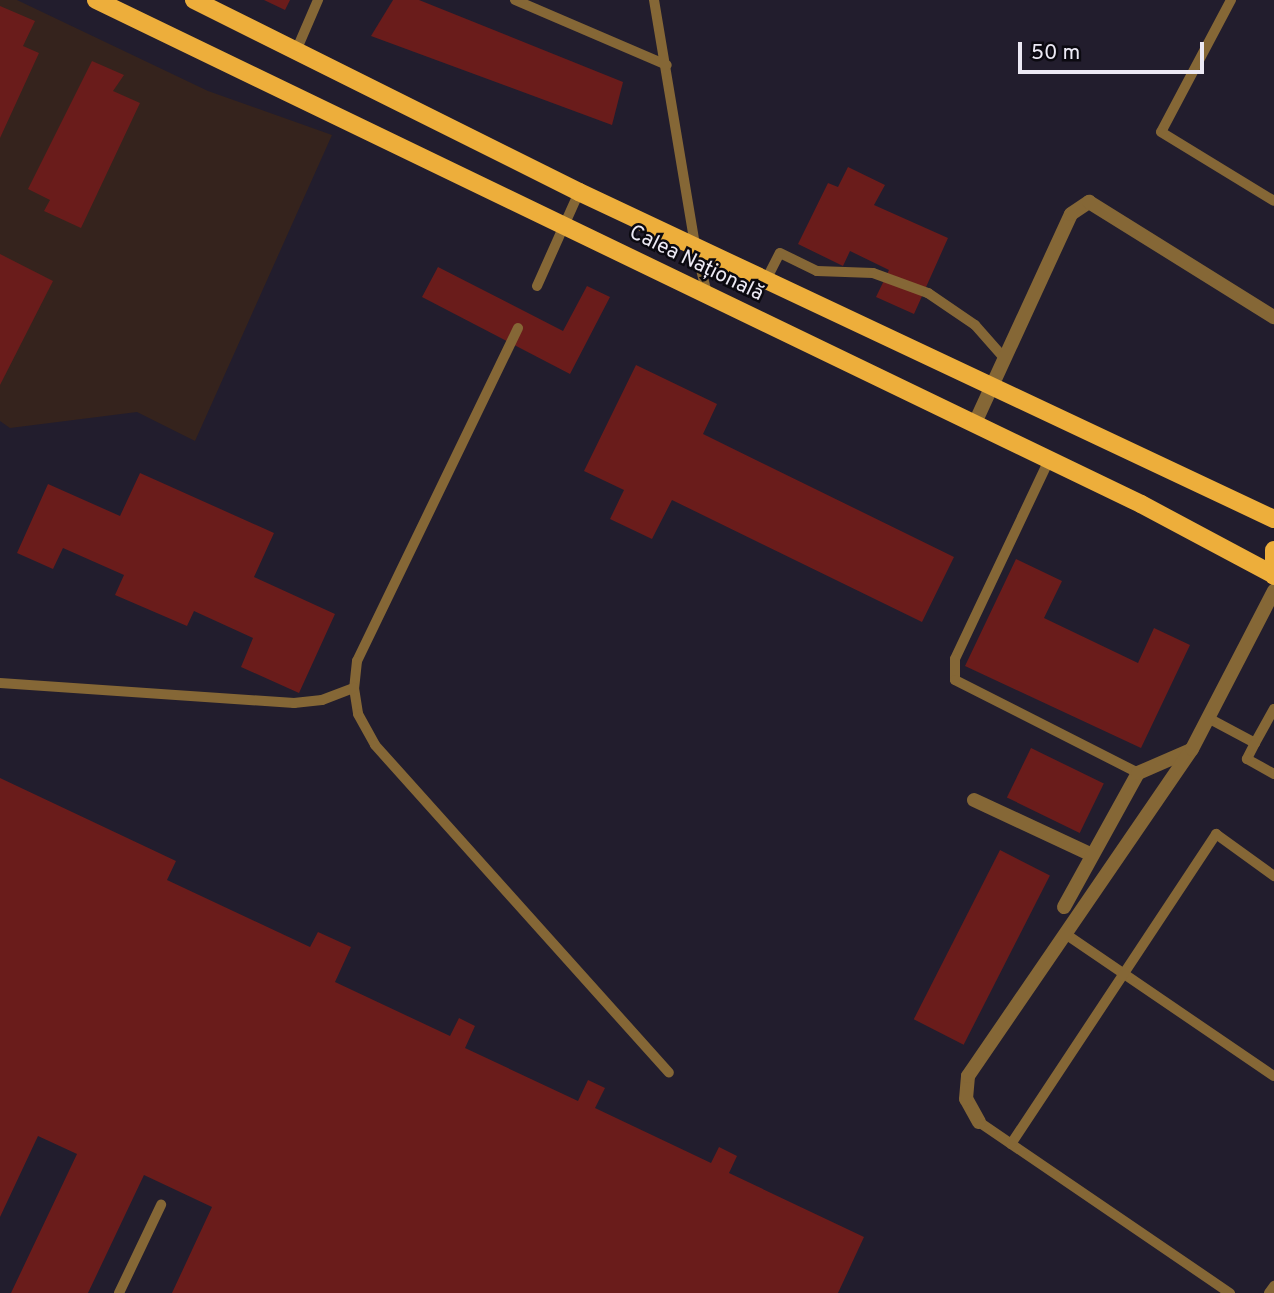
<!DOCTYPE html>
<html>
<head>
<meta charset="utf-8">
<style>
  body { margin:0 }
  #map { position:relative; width:1274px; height:1293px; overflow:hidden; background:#221d2d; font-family:Overpass,sans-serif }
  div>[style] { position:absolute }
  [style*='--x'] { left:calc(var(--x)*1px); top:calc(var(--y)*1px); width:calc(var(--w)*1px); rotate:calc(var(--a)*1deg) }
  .education>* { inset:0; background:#35231d }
  .building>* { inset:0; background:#6a1c1b; transform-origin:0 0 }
  .lane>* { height:10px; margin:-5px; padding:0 5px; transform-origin:5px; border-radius:5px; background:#856736 }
  .street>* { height:14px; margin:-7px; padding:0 7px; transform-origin:7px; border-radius:7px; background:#856736 }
  .primary>* { height:18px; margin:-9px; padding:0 9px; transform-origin:9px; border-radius:9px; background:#edae3b }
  span { translate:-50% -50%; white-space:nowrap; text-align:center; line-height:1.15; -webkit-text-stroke:5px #0b0910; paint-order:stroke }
  .street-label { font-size:21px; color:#ece9f4 }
  .scale { position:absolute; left:1018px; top:42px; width:186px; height:32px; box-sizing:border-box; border:4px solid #ece9f4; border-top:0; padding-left:9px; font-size:21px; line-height:24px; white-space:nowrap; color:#ece9f4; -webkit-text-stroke:5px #0b0910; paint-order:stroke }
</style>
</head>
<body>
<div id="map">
  <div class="education">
    <div style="clip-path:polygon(0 0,17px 0,208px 91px,332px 135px,195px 441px,137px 412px,10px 428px,0 421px)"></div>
  </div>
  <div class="building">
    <div style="clip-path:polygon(264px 0,290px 0,285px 10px)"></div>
    <div style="clip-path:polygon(393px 0,419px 0,623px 82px,612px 125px,371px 36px)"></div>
    <div style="clip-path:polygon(0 6px,35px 21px,23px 46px,39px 53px,0 138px)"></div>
    <div style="clip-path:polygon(92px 61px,124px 75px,113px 91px,140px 103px,81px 228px,44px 211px,50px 200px,28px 189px)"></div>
    <div style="clip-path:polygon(848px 167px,885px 185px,874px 205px,948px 238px,914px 314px,876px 297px,889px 270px,850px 251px,843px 266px,798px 244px,828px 183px,838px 187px)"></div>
    <div style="clip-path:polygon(0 254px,53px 281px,0 385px)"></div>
    <div style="clip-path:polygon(438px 267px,563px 331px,587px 286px,610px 297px,570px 374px,422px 297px)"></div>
    <div style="clip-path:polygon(636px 365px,717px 404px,703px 434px,954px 557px,922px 622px,672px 500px,652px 539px,610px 519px,624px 490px,584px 471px)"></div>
    <div style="clip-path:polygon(140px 473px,274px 533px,254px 577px,335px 614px,299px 693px,241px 667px,253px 638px,194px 611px,187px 626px,115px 595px,124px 575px,63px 548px,53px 569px,17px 553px,48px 484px,120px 516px)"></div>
    <div style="clip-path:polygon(1016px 559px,1062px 581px,1044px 618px,1138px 663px,1154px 628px,1190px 645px,1141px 748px,965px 666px)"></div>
    <div style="left:1031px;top:748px;width:81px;height:55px;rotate:26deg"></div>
    <div style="clip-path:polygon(0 778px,176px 861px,167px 880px,310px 947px,318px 932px,351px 947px,335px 982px,450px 1036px,459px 1018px,475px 1026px,465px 1048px,578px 1101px,588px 1080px,605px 1088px,595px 1108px,711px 1163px,719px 1147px,737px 1156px,729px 1173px,864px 1237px,838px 1293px,172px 1293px,212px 1207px,144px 1175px,88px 1293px,11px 1293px,77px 1154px,38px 1136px,0 1217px)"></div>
    <div style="left:1000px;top:850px;width:56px;height:190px;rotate:27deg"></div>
  </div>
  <div class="lane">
    <div style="--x:515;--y:0;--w:165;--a:23.2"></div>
    <div style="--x:654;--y:0;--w:248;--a:80.5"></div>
    <div style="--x:695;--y:245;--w:50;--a:76.2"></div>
    <div style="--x:1231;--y:0;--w:149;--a:117.9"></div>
    <div style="--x:1161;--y:132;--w:132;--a:31.4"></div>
    <div style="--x:296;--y:51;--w:56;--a:-66.7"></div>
    <div style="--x:766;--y:280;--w:30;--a:-63"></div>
    <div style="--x:780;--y:253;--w:41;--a:25.9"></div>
    <div style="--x:817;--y:271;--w:56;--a:2"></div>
    <div style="--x:873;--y:273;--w:59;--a:20"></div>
    <div style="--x:928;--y:293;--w:57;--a:34.2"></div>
    <div style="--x:975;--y:325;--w:45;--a:48.6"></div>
    <div style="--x:537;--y:286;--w:103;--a:-65.9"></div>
    <div style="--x:518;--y:328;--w:370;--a:115.8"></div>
    <div style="--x:357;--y:661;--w:27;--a:96"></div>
    <div style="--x:354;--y:688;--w:26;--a:81"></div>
    <div style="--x:358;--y:714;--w:35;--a:61"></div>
    <div style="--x:375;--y:745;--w:440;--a:48.1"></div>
    <div style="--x:1049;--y:460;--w:220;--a:115.3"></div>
    <div style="--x:955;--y:659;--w:21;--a:90"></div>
    <div style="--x:955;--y:680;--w:205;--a:26.9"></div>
    <div style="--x:0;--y:683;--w:295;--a:3.9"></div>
    <div style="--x:294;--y:703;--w:28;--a:-6"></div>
    <div style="--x:322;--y:700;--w:34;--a:-21"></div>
    <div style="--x:1210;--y:719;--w:51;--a:28.1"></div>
    <div style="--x:1255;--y:743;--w:39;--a:-61"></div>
    <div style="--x:1255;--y:743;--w:18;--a:117"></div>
    <div style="--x:1247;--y:759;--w:31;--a:29"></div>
    <div style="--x:1067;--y:935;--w:250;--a:34.3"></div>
    <div style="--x:979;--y:1122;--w:304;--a:34.3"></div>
    <div style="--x:1011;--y:1144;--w:372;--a:-56.5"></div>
    <div style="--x:1216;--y:834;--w:72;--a:35.9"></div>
    <div style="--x:119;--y:1293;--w:98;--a:-64.5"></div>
    <div style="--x:1269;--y:1293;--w:9;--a:-54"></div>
  </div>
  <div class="street">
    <div style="--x:974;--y:425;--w:232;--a:-65.3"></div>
    <div style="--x:1071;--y:214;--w:22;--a:-34"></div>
    <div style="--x:1089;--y:202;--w:218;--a:31.9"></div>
    <div style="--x:974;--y:800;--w:130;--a:25"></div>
    <div style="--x:1064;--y:907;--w:153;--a:-61.1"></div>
    <div style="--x:1138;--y:773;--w:58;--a:-23.5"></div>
    <div style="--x:979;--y:1122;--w:26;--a:-119"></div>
    <div style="--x:966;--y:1099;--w:23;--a:-85"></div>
    <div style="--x:968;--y:1076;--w:396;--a:-55.6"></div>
    <div style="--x:1192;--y:749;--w:178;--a:-62.6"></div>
  </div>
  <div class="primary">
    <div style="--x:96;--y:0;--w:1160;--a:25.75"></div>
    <div style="--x:1141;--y:504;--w:151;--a:28.1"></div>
    <div style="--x:194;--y:0;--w:430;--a:26.5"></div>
    <div style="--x:579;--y:192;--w:768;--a:25.2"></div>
    <div style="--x:1274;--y:550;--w:26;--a:90"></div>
  </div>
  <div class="street-label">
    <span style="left:696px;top:264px;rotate:26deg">Calea Națională</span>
  </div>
  <div class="scale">50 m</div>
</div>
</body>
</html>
